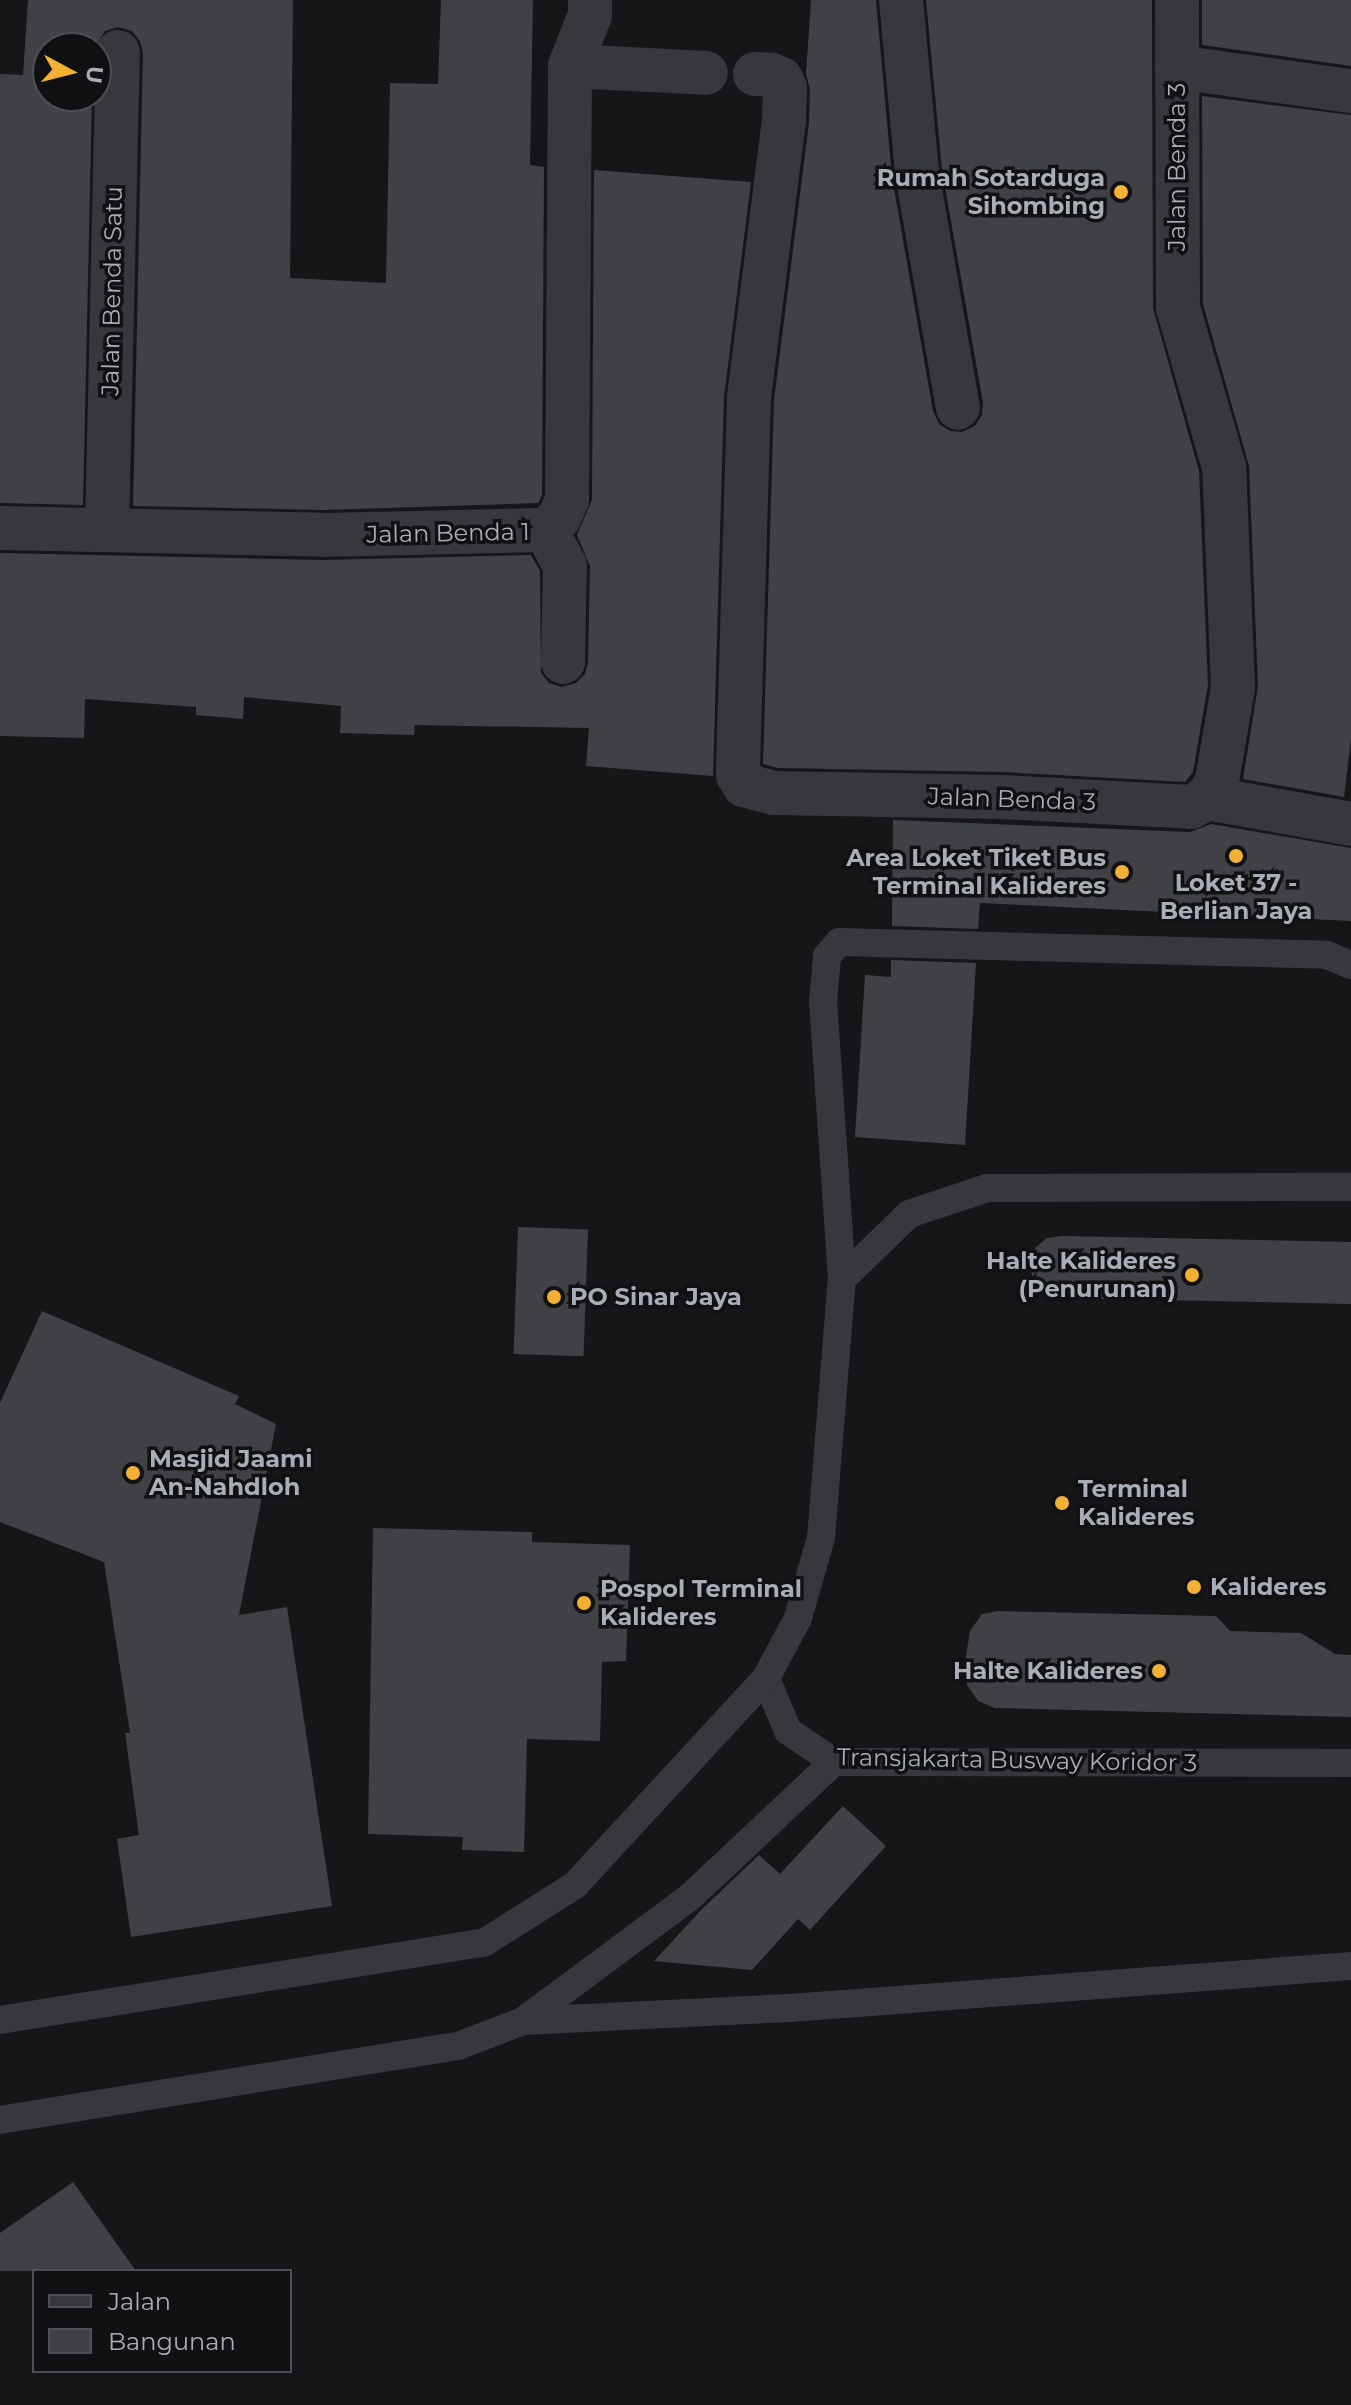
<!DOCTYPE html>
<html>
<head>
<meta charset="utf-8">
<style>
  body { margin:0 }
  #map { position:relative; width:1351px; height:2405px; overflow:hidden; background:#161618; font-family:Montserrat,sans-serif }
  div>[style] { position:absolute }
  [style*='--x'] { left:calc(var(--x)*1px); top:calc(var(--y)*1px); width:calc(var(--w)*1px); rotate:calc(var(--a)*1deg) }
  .building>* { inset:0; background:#404145; transform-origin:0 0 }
  .lane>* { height:28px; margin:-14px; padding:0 14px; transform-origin:14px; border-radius:14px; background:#37383d }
  .street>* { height:44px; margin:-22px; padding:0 22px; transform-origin:22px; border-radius:22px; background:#37383d }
  .dots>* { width:22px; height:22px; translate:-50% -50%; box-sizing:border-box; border:4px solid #111113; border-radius:50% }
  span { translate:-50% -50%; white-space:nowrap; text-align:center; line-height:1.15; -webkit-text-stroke:7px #111113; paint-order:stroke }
  .street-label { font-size:24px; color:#a8adb8 }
  .poi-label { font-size:24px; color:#a8adb8; font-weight:700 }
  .right { translate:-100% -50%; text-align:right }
  .left { translate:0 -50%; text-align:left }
  .legend { position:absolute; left:32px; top:2269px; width:260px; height:104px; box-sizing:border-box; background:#111113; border:2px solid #4d4f55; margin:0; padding:10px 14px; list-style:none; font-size:24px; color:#a8adb8 }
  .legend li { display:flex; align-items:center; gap:16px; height:40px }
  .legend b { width:40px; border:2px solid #4d4f55 }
  .north { position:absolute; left:32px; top:32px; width:80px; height:80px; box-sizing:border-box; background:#111113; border:2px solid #4d4f55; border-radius:50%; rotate:97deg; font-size:22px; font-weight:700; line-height:32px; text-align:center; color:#a8adb8 }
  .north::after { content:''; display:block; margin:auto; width:28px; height:36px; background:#f2b134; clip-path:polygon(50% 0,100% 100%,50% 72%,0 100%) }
</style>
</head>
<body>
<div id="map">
  <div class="building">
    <div style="clip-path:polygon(28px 0,293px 0,290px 278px,386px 283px,390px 83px,438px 84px,441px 0,533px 0,530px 165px,544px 167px,542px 495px,538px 503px,324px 510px,133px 506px,143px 53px,140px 41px,132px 31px,118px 27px,105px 31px,94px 48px,48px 48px,48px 96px,92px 96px,83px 505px,0 503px,0 74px,23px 75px)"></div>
    <div style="clip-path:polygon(811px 0,876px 0,892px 177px,933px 411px,939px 424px,950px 431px,962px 432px,975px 426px,982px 415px,983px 403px,942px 170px,926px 0,1152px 0,1153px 308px,1199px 471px,1208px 685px,1193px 772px,1185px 782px,1002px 772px,778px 768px,763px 764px,774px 400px,809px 123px,810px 89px,806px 74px)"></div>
    <div style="clip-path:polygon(1202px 0,1351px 0,1351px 66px,1202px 45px)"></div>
    <div style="clip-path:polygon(1202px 96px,1351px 115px,1351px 739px,1344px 797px,1243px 779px,1258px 686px,1249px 466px,1203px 304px)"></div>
    <div style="clip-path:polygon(594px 170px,751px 182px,724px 397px,713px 776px,586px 766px,589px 728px,415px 725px,414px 735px,340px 733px,341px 706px,244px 697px,243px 719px,196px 715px,196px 707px,85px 699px,84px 738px,0 736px,0 553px,323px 560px,531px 555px,540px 571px,541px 673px,549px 683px,562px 687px,576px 683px,585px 674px,588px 663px,590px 566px,577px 535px,592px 500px)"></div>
    <div style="clip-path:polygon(893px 820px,1190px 832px,1211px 824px,1351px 848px,1351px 921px,980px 903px,978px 929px,892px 926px)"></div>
    <div style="clip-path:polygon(891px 960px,976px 963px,965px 1145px,855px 1137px,865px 975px,891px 977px)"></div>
    <div style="left:518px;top:1227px;width:70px;height:127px;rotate:2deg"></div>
    <div style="clip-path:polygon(1062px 1236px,1351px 1242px,1351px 1304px,1060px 1298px,1034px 1284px,1030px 1266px,1035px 1248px,1047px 1238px)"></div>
    <div style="clip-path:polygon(42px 1311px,239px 1396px,235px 1404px,276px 1424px,239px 1615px,287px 1607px,332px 1906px,131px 1937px,117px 1839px,139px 1835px,125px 1733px,130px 1733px,104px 1562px,0 1522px,0 1403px)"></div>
    <div style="clip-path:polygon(373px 1528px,532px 1532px,532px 1542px,630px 1545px,626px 1661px,602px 1662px,600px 1741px,527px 1739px,524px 1852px,462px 1850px,463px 1837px,368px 1834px)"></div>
    <div style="clip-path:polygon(998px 1611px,1216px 1616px,1230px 1631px,1301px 1633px,1335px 1654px,1351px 1655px,1351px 1717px,995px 1708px,978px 1701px,967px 1685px,966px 1656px,970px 1631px,982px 1614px)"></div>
    <div style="clip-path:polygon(843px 1806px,886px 1846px,810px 1930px,798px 1919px,752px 1970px,654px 1961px,701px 1910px,759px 1855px,780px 1874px)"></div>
    <div style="clip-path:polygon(73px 2182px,136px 2271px,0 2271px,0 2233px)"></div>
  </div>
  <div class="lane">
    <div style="--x:842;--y:1279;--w:93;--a:-44.1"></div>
    <div style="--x:909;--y:1214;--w:82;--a:-18.4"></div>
    <div style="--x:987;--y:1188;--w:364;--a:-0.2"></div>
    <div style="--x:766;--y:1678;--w:57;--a:67.5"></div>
    <div style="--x:788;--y:1731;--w:55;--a:34"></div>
    <div style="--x:834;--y:1762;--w:517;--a:0.11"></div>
    <div style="--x:0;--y:2020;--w:491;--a:-9.1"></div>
    <div style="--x:485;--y:1942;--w:107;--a:-32.3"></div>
    <div style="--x:575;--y:1885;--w:282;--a:-47.3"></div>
    <div style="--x:766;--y:1678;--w:68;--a:-61.9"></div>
    <div style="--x:798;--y:1618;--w:83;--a:-74"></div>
    <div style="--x:821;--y:1538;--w:260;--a:-85.4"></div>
    <div style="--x:842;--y:1279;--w:278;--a:-93.9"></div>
    <div style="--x:823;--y:1002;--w:46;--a:-85"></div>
    <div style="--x:827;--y:956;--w:18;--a:-49"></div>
    <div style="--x:839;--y:942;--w:488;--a:1.5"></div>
    <div style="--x:1327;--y:955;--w:26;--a:23"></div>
    <div style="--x:523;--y:2021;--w:267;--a:-2.8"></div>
    <div style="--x:790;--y:2008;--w:563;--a:-4.28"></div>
    <div style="--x:0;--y:2120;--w:464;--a:-9.2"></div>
    <div style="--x:458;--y:2046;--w:70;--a:-21"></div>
    <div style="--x:523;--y:2021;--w:208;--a:-36.6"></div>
    <div style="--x:690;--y:1897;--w:197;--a:-43.2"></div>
  </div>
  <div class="street">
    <div style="--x:901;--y:0;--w:174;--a:84.7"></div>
    <div style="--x:917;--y:173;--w:238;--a:80.1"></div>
    <div style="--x:570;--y:66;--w:136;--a:2.9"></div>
    <div style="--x:1177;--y:67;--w:176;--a:7.9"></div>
    <div style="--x:755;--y:74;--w:17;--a:3"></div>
    <div style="--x:772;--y:75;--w:10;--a:24"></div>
    <div style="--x:781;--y:79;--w:10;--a:66"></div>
    <div style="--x:785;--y:88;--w:32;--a:92"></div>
    <div style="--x:784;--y:120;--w:280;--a:97.2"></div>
    <div style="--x:749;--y:398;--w:377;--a:91.7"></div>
    <div style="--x:738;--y:775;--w:12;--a:59"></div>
    <div style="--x:744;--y:785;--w:31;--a:15"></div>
    <div style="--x:774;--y:793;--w:228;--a:1"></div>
    <div style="--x:1002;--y:797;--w:189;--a:3"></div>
    <div style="--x:1191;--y:807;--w:18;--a:-29"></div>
    <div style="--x:1207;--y:798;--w:20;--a:-60"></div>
    <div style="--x:1217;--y:781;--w:95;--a:-80.3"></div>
    <div style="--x:1233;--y:687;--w:220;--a:-92.3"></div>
    <div style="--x:1224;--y:467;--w:166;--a:-106.1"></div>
    <div style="--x:1178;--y:308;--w:308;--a:-90.2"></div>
    <div style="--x:0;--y:528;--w:324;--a:1.2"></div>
    <div style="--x:324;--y:535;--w:222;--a:-1.3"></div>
    <div style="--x:546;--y:530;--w:18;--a:-43"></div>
    <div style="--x:559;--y:518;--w:20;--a:-66"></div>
    <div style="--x:567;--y:500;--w:434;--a:-89.6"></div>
    <div style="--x:570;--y:66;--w:55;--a:-68.6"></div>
    <div style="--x:590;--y:15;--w:15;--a:-90"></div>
    <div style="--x:107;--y:530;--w:478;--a:-88.7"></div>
    <div style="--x:546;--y:530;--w:40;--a:62"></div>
    <div style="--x:565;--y:565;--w:97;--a:91.2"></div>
    <div style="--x:1207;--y:798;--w:146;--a:10.2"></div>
  </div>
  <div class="dots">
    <div style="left:1121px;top:192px;background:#f2b134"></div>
    <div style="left:1236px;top:856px;background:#f2b134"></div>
    <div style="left:1122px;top:872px;background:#f2b134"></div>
    <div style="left:1192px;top:1275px;background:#f2b134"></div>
    <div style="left:554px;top:1297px;background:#f2b134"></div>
    <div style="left:133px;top:1473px;background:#f2b134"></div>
    <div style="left:1062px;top:1503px;background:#f2b134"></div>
    <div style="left:1194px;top:1587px;background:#f2b134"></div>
    <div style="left:584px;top:1603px;background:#f2b134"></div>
    <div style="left:1159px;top:1671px;background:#f2b134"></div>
  </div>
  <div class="street-label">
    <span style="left:1177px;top:167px;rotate:-90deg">Jalan Benda 3</span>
    <span style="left:112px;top:291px;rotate:-89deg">Jalan Benda Satu</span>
    <span style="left:448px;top:533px;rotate:-1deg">Jalan Benda 1</span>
    <span style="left:1012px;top:799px;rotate:2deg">Jalan Benda 3</span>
    <span style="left:1017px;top:1760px;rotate:1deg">Transjakarta Busway Koridor 3</span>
  </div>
  <div class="poi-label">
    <span class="right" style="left:1105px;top:192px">Rumah Sotarduga<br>Sihombing</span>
    <span class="right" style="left:1106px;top:872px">Area Loket Tiket Bus<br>Terminal Kalideres</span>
    <span style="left:1236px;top:897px">Loket 37 -<br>Berlian Jaya</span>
    <span class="right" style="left:1176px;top:1275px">Halte Kalideres<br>(Penurunan)</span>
    <span class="left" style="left:570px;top:1297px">PO Sinar Jaya</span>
    <span class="left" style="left:149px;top:1473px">Masjid Jaami<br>An-Nahdloh</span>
    <span class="left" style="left:1078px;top:1503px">Terminal<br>Kalideres</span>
    <span class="left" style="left:1210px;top:1587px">Kalideres</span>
    <span class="left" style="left:600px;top:1603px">Pospol Terminal<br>Kalideres</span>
    <span class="right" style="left:1143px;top:1671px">Halte Kalideres</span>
  </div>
  <ul class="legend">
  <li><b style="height:10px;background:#37383d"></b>Jalan</li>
  <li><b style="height:22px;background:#404145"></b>Bangunan</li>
  </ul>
  <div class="north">U</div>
</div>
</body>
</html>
